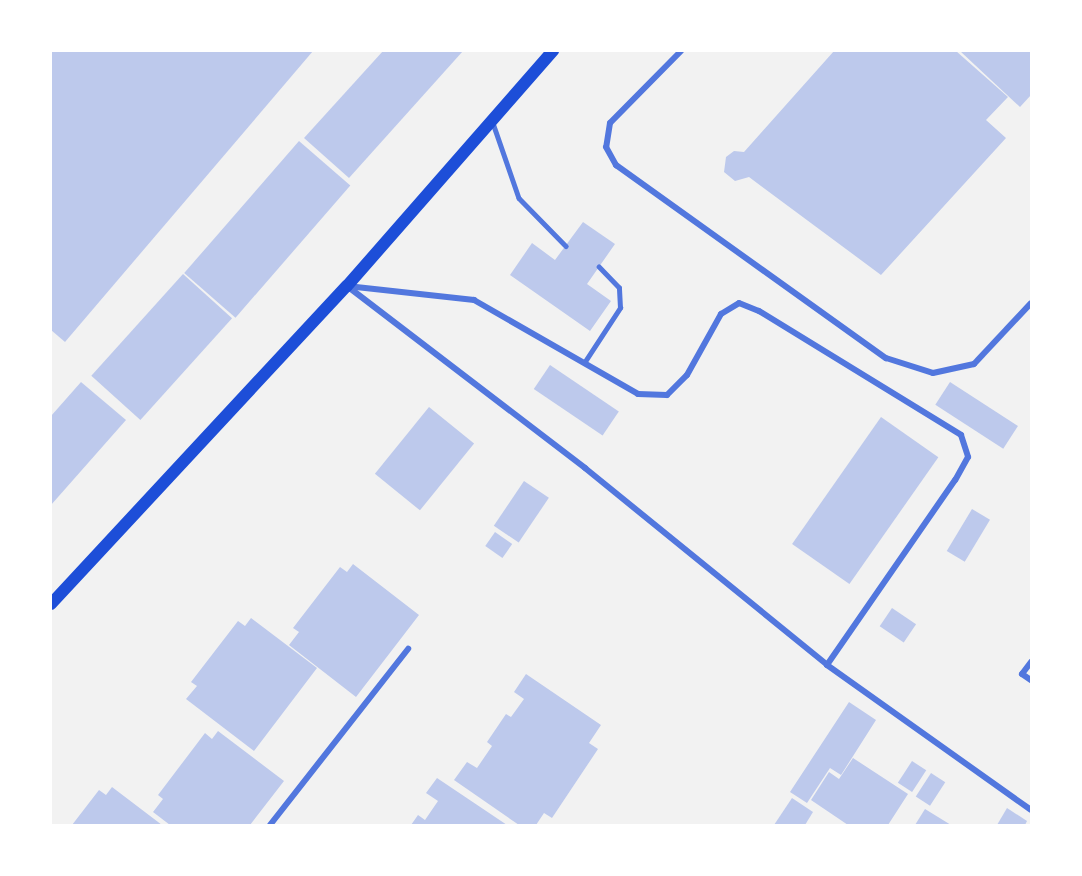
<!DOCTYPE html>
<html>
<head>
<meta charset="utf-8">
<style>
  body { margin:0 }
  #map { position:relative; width:1082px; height:876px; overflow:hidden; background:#f2f2f2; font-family:"Open Sans",sans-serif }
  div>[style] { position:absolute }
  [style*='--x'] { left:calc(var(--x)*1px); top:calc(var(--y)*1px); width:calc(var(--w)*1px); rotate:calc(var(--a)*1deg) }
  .building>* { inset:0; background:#bdc9ec; transform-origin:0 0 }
  .service>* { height:4.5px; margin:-2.25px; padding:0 2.25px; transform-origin:2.25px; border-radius:2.25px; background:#5277de }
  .minor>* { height:6px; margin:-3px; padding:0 3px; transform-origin:3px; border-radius:3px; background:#5277de }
  .secondary>* { height:12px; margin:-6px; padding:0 6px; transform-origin:6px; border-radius:6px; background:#1d4ed8 }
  span { translate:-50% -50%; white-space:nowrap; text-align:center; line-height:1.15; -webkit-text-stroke:4.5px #fff; paint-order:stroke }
  .frame { position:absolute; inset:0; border:52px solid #fff; pointer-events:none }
</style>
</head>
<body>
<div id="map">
  <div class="building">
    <div style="clip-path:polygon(51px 51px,313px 51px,65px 342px,51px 330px)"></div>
    <div style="clip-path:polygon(383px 51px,463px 51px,349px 178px,304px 138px)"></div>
    <div style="clip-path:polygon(834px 51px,956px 51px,1008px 97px,986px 120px,1006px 138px,881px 275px,749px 177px,735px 181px,724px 172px,726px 157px,734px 151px,744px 152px)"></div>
    <div style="clip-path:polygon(960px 51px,1031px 51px,1031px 95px,1020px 107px)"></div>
    <div style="left:299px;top:141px;width:68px;height:175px;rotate:41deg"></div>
    <div style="clip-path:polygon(583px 222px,615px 244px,587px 284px,611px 301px,590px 331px,510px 275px,532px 243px,555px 260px)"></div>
    <div style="left:183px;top:274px;width:66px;height:137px;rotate:42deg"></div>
    <div style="left:550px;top:365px;width:83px;height:29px;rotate:34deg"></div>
    <div style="clip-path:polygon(81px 382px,126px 420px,51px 505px,51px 416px)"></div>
    <div style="left:950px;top:382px;width:81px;height:27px;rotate:33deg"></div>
    <div style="left:429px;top:407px;width:58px;height:86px;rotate:39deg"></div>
    <div style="left:881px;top:417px;width:70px;height:155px;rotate:35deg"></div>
    <div style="left:524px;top:481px;width:30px;height:54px;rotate:34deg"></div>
    <div style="left:972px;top:509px;width:21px;height:49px;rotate:31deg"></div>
    <div style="left:495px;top:532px;width:21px;height:17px;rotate:35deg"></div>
    <div style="clip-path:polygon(353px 564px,419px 615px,356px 697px,289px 645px,299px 632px,293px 628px,340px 567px,347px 572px)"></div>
    <div style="left:892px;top:608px;width:29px;height:22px;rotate:34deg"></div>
    <div style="clip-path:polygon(251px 618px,317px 668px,254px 751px,186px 699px,197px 686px,191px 682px,238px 621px,245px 626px)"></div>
    <div style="clip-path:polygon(526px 674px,601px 725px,589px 743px,598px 749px,552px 818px,544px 813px,536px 825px,519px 825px,454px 780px,467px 762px,477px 768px,492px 746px,487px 742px,506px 714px,511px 717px,524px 699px,514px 692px)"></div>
    <div style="clip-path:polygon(849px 702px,876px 720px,841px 775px,830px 768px,807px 803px,790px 792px)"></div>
    <div style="clip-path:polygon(218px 731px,284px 781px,250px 825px,170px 825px,153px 812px,163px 799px,158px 795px,205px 733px,212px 739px)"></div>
    <div style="clip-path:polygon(853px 758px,908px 794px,888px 825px,848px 825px,811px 800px,829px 772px,839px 779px)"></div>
    <div style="left:912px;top:761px;width:17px;height:26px;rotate:33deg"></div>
    <div style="left:931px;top:773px;width:17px;height:28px;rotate:33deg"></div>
    <div style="clip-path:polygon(437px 778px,507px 825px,411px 825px,418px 815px,425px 820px,438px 801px,426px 793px)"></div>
    <div style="clip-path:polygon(112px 787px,162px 825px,72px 825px,99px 790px,106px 795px)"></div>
    <div style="clip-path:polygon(792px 798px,813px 812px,805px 825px,774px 825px)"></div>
    <div style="clip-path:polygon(1007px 808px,1027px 821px,1025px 825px,997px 825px)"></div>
    <div style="clip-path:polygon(925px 809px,951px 825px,915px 825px)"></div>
  </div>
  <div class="service">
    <div style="--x:493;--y:123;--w:79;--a:70.9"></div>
    <div style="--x:519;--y:198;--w:67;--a:45.6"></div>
    <div style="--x:584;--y:363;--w:66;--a:-56.8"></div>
    <div style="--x:620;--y:308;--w:20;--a:-93"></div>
    <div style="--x:619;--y:288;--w:29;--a:-134"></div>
  </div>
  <div class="minor">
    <div style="--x:681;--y:51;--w:101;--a:134.6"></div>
    <div style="--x:610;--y:123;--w:24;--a:99"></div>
    <div style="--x:606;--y:147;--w:21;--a:61"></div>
    <div style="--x:616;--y:165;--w:332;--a:35.6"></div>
    <div style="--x:886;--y:358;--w:49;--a:17.7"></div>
    <div style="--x:933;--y:373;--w:42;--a:-12.4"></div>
    <div style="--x:974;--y:364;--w:83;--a:-46.9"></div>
    <div style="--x:347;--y:286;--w:128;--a:6.3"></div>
    <div style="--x:474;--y:300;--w:189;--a:29.8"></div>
    <div style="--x:638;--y:394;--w:29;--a:2"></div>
    <div style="--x:667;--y:395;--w:28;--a:-45"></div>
    <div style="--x:687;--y:375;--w:70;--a:-60.9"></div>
    <div style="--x:721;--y:314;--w:21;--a:-31"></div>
    <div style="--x:739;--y:303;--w:22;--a:22"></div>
    <div style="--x:759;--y:311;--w:237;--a:31.5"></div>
    <div style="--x:961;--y:435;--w:23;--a:72"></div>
    <div style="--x:968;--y:457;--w:26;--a:119"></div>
    <div style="--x:955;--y:480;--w:225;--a:124.7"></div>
    <div style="--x:347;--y:286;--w:300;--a:37.4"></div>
    <div style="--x:585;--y:468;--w:312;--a:39.1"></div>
    <div style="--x:827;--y:665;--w:250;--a:35.4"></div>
    <div style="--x:1031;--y:662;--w:15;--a:127"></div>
    <div style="--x:1022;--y:674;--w:11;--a:34"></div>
    <div style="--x:270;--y:825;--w:224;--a:-51.9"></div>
  </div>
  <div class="secondary">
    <div style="--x:51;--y:604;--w:434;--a:-47.1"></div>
    <div style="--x:347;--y:286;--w:313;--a:-48.8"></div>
  </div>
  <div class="frame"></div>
</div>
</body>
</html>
